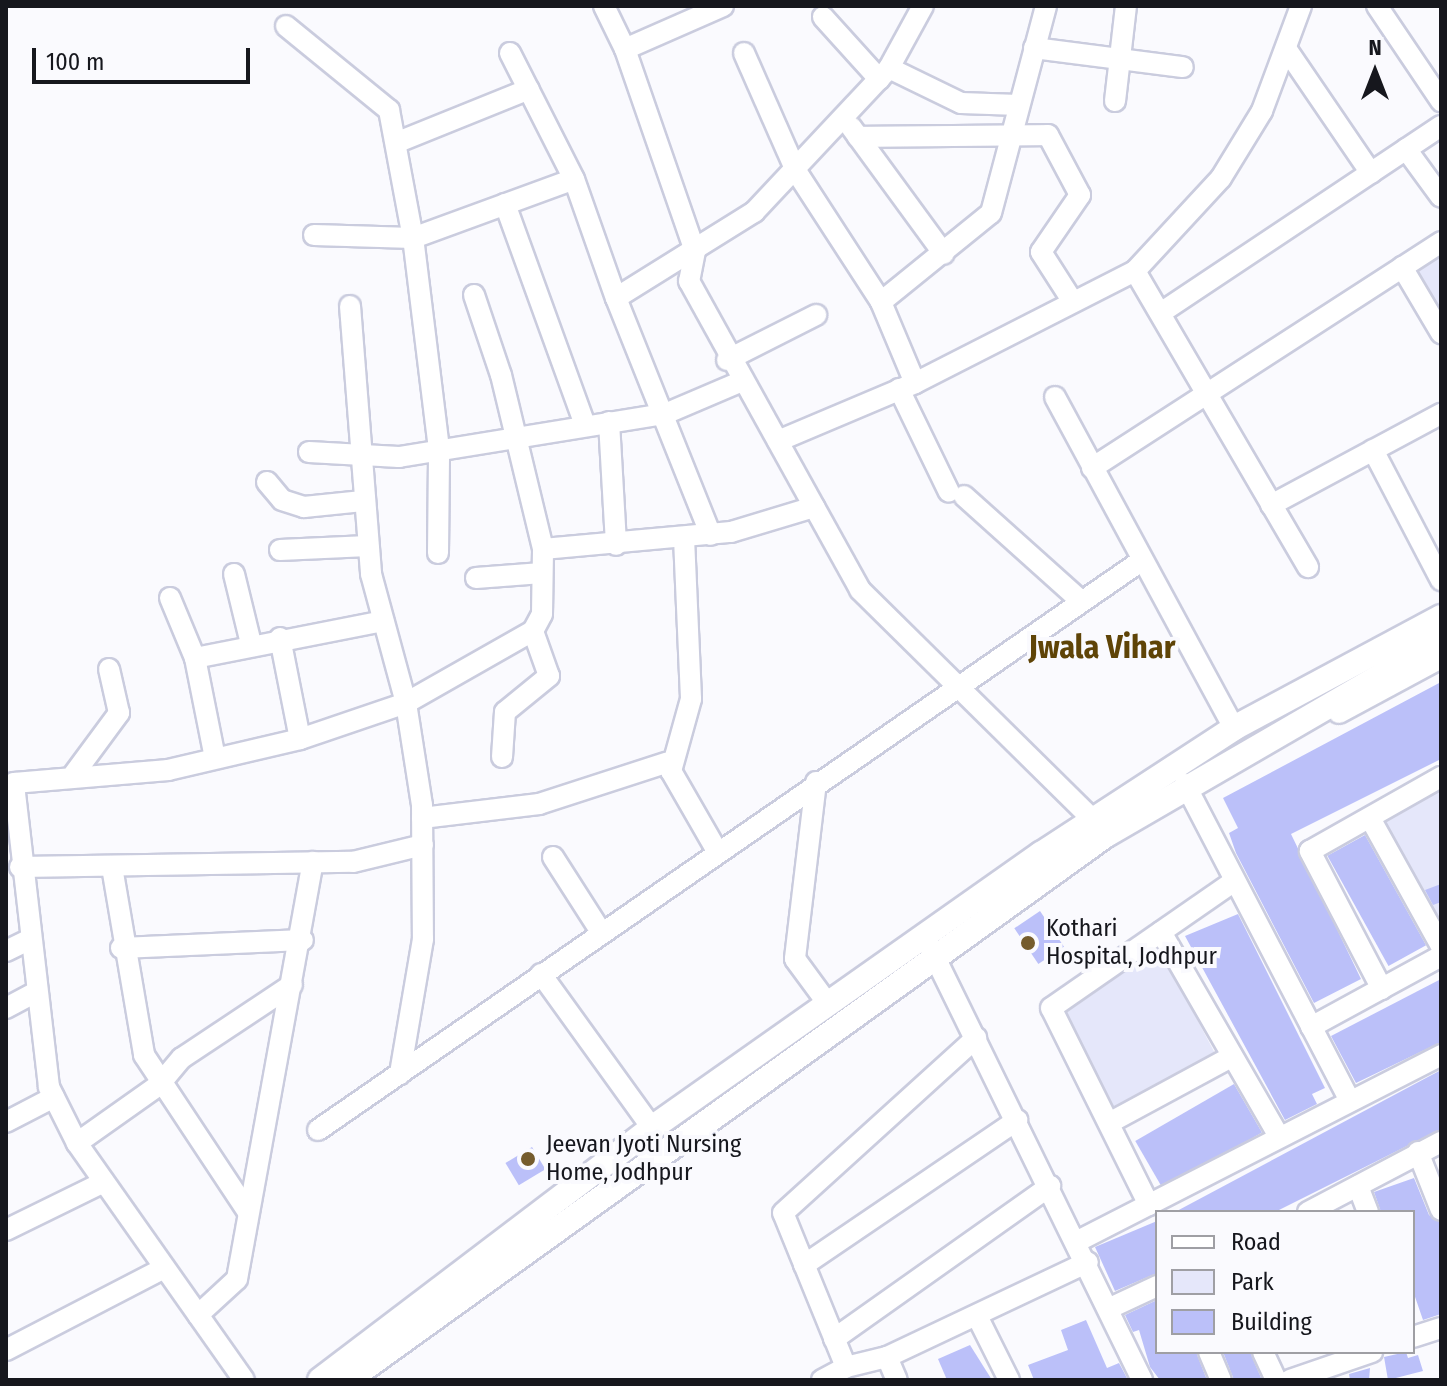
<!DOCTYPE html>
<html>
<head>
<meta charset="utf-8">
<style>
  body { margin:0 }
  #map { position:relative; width:1447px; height:1386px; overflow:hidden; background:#fafafe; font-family:"Fira Sans Condensed",sans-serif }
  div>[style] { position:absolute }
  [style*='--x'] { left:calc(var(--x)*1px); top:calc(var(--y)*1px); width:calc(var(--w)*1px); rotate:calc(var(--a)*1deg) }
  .green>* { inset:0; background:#e5e7fa; transform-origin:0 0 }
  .building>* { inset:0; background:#bbc0f9; transform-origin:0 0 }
  .roads { filter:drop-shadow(2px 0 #caccde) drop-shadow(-2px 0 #caccde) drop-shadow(0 2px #caccde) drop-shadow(0 -2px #caccde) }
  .minor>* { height:20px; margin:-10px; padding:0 10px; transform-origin:10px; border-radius:10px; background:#fff }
  .major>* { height:24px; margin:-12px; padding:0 12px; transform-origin:12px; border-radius:12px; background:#fff }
  .dots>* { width:22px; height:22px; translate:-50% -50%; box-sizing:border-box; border:4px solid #fafafe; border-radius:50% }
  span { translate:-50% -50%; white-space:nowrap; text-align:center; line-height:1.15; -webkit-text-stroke:8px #fafafe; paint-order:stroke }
  .poi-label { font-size:24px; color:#16171d }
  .left { translate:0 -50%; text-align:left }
  .district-label { font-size:32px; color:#5f4407; font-weight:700 }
  .frame { position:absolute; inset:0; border:8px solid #16171d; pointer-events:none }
  .legend { position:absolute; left:1155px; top:1210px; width:260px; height:144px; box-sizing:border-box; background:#fafafe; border:2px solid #9f9fa4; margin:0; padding:10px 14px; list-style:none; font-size:24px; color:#16171d }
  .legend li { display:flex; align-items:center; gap:16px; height:40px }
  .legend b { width:40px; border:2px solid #9f9fa4 }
  .north { position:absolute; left:1335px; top:32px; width:80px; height:80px; -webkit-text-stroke:6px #fafafe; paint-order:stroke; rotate:0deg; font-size:22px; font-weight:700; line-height:32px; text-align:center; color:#16171d }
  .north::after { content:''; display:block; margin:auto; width:28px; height:36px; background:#16171d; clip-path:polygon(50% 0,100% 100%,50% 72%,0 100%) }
  .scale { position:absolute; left:32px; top:48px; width:218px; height:36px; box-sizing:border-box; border:4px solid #16171d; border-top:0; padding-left:10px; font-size:24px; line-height:28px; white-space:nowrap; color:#16171d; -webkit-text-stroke:6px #fafafe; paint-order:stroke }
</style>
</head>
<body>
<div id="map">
  <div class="green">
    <div style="clip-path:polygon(1441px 242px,1441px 333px,1402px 267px)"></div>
    <div style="clip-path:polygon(1441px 785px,1441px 934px,1375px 807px)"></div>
    <div style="left:1158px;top:946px;width:122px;height:116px;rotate:62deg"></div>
  </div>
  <div class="building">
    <div style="clip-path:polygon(1441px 682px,1441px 759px,1291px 834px,1361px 979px,1314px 1003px,1236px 853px,1229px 833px,1238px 828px,1223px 798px)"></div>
    <div style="left:1365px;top:835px;width:126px;height:43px;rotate:61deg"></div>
    <div style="clip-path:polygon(1441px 884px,1441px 902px,1433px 905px,1425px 890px)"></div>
    <div style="left:1040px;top:911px;width:43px;height:31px;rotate:56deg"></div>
    <div style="clip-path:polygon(1238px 914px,1325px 1088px,1312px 1094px,1317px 1104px,1285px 1120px,1185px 936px)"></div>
    <div style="clip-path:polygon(1441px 979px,1441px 1042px,1356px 1083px,1331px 1036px)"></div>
    <div style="clip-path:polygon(1441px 1070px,1441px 1129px,1275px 1212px,1175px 1212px)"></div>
    <div style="left:1234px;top:1084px;width:56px;height:114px;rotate:60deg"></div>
    <div style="left:532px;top:1147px;width:26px;height:31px;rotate:59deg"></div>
    <div style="clip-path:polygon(1414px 1178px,1429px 1215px,1441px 1223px,1441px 1314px,1423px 1320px,1413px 1291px,1413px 1212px,1381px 1212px,1374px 1192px)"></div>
    <div style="clip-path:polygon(1157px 1221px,1157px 1273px,1115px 1291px,1095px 1247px)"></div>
    <div style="clip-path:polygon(1157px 1300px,1157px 1352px,1196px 1352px,1207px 1380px,1160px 1380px,1150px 1367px,1139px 1330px,1133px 1332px,1125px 1315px)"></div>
    <div style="clip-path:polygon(1086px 1320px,1107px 1368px,1119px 1363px,1128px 1380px,1034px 1380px,1028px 1365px,1068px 1350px,1061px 1330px)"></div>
    <div style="clip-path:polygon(970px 1345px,992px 1380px,947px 1380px,938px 1359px)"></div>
    <div style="clip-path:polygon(1223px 1352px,1250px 1352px,1262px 1380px,1234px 1380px)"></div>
    <div style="clip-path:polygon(1406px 1352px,1408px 1358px,1418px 1355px,1423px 1371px,1388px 1380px,1384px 1357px)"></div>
    <div style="clip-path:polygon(1370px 1368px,1369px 1380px,1350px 1380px,1349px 1374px)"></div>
  </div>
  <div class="roads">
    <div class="minor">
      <div style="--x:604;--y:6;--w:48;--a:64"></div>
      <div style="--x:723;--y:6;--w:107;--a:156.3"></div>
      <div style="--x:625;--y:49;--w:214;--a:70.9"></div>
      <div style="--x:695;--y:251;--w:31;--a:101"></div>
      <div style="--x:689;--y:281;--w:353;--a:61"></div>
      <div style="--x:860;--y:590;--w:343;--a:44.6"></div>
      <div style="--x:1301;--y:6;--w:112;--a:110.4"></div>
      <div style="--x:1262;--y:111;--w:79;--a:121.5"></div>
      <div style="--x:1221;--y:178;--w:127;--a:132.8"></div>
      <div style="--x:1135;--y:271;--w:343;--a:59.7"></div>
      <div style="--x:1377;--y:6;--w:115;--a:56"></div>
      <div style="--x:823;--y:17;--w:84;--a:47.9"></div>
      <div style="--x:286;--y:26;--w:133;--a:39.2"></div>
      <div style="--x:389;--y:110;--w:130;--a:79.4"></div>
      <div style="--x:413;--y:238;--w:99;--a:-178.3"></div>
      <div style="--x:1034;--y:48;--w:150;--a:7.3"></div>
      <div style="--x:1287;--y:50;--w:149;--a:55.7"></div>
      <div style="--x:510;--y:53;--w:141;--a:63.1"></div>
      <div style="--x:744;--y:53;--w:129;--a:66.2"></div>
      <div style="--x:796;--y:171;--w:156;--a:57"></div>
      <div style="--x:881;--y:302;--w:141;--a:-39"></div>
      <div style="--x:991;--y:213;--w:214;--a:-75.1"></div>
      <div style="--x:889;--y:68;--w:80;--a:25.9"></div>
      <div style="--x:961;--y:103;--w:58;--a:2"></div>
      <div style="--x:1115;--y:101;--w:96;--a:-83.4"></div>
      <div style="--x:851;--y:127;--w:157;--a:53.8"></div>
      <div style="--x:858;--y:137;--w:190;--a:-0.6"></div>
      <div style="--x:1048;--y:135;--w:68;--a:61.9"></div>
      <div style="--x:1080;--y:195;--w:69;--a:124.4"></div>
      <div style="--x:1041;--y:252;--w:59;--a:57.4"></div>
      <div style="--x:398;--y:142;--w:141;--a:-22"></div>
      <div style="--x:1406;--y:149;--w:59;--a:53.9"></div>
      <div style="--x:505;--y:204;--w:235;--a:70.1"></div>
      <div style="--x:1402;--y:267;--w:77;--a:59.4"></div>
      <div style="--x:474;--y:295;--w:84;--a:71.4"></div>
      <div style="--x:501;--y:375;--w:179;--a:76.4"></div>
      <div style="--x:543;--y:549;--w:189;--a:-5.2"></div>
      <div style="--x:731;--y:532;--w:87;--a:-16.8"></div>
      <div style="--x:616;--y:298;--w:255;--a:68.2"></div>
      <div style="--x:350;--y:306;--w:269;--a:85.5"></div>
      <div style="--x:371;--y:574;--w:134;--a:74.8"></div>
      <div style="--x:406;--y:703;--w:103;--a:81.1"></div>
      <div style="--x:422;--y:805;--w:134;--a:89.6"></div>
      <div style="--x:423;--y:939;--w:137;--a:99.7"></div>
      <div style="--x:1162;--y:312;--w:335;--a:-33.7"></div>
      <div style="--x:727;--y:360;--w:100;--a:-26.8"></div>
      <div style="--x:915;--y:383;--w:247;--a:-27"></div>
      <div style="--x:899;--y:389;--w:114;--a:64.1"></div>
      <div style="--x:1055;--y:397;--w:376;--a:61.6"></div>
      <div style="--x:609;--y:422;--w:123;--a:86.7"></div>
      <div style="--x:778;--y:441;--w:149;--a:-22.9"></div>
      <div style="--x:915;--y:383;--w:88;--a:-112.8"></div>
      <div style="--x:1373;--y:450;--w:147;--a:62.4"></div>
      <div style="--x:309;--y:452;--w:90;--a:3.2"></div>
      <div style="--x:399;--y:457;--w:269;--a:-9.2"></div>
      <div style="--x:665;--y:414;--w:82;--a:-23.1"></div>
      <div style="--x:1092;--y:468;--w:416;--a:-32.9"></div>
      <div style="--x:267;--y:482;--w:23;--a:50"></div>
      <div style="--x:282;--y:500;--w:23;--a:18"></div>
      <div style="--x:304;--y:507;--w:59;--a:-5.8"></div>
      <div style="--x:964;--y:496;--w:157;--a:41.9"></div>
      <div style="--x:1271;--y:505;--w:193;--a:-28.2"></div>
      <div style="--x:684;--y:538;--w:161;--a:87.5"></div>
      <div style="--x:691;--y:699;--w:75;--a:105.5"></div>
      <div style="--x:671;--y:771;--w:92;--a:60.1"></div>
      <div style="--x:280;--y:550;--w:88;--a:-2.6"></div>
      <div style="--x:438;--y:553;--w:104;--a:-89.4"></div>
      <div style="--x:439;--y:449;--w:213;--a:-97"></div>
      <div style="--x:413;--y:238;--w:171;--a:-20.1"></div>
      <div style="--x:574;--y:179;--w:126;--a:70.6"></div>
      <div style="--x:616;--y:298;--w:163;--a:-31.9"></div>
      <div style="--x:754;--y:212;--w:197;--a:-46.8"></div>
      <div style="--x:889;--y:68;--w:71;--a:-61.3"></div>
      <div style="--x:234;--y:574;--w:72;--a:76.3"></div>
      <div style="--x:476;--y:578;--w:66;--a:-4.3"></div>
      <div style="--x:170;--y:598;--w:65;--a:67.4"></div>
      <div style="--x:280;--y:638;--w:103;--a:78.8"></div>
      <div style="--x:1339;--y:713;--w:116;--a:-28.3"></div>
      <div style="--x:502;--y:757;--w:45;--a:-86.2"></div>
      <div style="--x:505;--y:712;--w:57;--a:-39.3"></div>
      <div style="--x:549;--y:676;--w:48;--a:-109.6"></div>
      <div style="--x:215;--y:758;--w:102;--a:-101.3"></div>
      <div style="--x:195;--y:658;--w:192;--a:-11.1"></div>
      <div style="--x:74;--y:774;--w:76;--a:-53.6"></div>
      <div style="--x:119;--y:713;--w:45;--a:-102.8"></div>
      <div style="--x:816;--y:782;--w:178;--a:96.8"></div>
      <div style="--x:795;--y:959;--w:56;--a:53.7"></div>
      <div style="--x:1185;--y:784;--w:355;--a:62.5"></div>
      <div style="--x:422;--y:818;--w:118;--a:-6.8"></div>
      <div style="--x:539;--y:804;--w:133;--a:-18"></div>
      <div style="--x:1370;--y:818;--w:146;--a:61"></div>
      <div style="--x:553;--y:857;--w:89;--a:57.4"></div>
      <div style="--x:20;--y:867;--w:333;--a:-0.9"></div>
      <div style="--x:353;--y:862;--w:72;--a:-13.7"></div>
      <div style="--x:112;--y:867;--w:191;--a:80.3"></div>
      <div style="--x:144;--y:1055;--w:188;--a:56.5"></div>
      <div style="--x:1161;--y:932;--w:236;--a:60"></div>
      <div style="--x:928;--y:943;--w:487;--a:63.9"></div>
      <div style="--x:121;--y:948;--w:182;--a:-2.5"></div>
      <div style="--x:6;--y:951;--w:25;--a:-26"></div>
      <div style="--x:541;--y:974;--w:190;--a:54.2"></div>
      <div style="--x:1382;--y:989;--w:156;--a:-117.6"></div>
      <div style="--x:1310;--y:851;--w:150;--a:-29.5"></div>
      <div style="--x:6;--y:1008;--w:34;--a:-28"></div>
      <div style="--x:1311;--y:1027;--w:148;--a:-28.6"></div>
      <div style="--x:6;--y:1122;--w:54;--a:-27.5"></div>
      <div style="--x:1109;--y:1123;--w:139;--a:-28.4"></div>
      <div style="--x:318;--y:1130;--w:1001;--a:-34.66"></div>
      <div style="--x:77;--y:1143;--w:100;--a:-35.3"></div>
      <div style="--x:159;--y:1085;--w:35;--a:-50"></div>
      <div style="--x:182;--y:1058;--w:132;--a:-33.6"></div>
      <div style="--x:1418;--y:1152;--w:62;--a:68.4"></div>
      <div style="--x:1358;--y:1186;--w:28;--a:69"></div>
      <div style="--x:1149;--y:1205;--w:220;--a:-116.4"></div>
      <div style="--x:1051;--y:1008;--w:221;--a:-34.7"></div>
      <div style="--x:1308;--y:1212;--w:150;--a:-27.8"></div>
      <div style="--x:6;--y:1230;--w:109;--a:-26.1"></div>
      <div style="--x:1078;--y:1241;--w:408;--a:-27.1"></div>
      <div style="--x:804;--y:1265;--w:258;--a:-34.2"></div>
      <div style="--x:1110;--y:1308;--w:52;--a:-25.1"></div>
      <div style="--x:198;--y:1315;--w:53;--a:-42.7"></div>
      <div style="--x:237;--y:1279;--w:424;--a:-79.7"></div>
      <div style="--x:977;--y:1316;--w:72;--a:63.4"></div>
      <div style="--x:1413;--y:1337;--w:29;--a:-18"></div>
      <div style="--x:834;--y:1339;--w:265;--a:-35.3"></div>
      <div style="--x:6;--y:1350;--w:178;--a:-27.4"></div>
      <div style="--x:1209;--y:1352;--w:30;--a:67"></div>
      <div style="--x:1263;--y:1352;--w:31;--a:65"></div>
      <div style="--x:887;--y:1357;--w:25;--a:67"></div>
      <div style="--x:846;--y:1367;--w:42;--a:-13.7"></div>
      <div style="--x:887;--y:1357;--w:222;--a:-25.3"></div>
      <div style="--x:244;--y:1380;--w:290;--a:-125.2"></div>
      <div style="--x:77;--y:1143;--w:63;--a:-116.6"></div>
      <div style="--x:49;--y:1087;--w:306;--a:-96.6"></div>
      <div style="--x:14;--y:783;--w:155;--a:-4.8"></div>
      <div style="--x:168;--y:770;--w:136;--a:-13.2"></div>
      <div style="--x:300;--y:739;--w:112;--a:-18.8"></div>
      <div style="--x:406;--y:703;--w:146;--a:-29.6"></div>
      <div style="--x:533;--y:631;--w:19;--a:-62"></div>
      <div style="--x:542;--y:614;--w:65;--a:-89.1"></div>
      <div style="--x:822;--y:1380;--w:27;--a:-28"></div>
      <div style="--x:846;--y:1367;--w:166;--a:-112.2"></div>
      <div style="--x:783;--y:1213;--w:261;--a:-42.2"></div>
      <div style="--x:1290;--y:1380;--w:87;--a:-18.9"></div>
    </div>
    <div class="major">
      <div style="--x:320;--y:1380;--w:417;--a:-37.2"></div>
      <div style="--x:652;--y:1128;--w:476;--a:-35.2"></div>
      <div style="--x:1041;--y:854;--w:230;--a:-33.1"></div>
      <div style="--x:1234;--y:728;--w:235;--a:-28.2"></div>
      <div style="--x:348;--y:1380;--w:934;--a:-35.72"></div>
      <div style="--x:1106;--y:835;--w:387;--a:-30.1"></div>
    </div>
  </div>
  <div class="dots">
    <div style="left:1028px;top:943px;background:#755c2d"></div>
    <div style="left:528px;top:1159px;background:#755c2d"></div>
  </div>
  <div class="poi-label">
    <span class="left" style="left:1046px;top:943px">Kothari<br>Hospital, Jodhpur</span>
    <span class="left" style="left:546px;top:1159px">Jeevan Jyoti Nursing<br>Home, Jodhpur</span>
  </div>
  <div class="district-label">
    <span style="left:1102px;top:647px">Jwala Vihar</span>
  </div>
  <div class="frame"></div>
  <ul class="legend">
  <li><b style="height:10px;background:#fff"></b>Road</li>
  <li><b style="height:22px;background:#e5e7fa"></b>Park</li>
  <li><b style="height:22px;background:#bbc0f9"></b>Building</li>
  </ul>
  <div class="north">N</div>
  <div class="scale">100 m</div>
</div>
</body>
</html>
